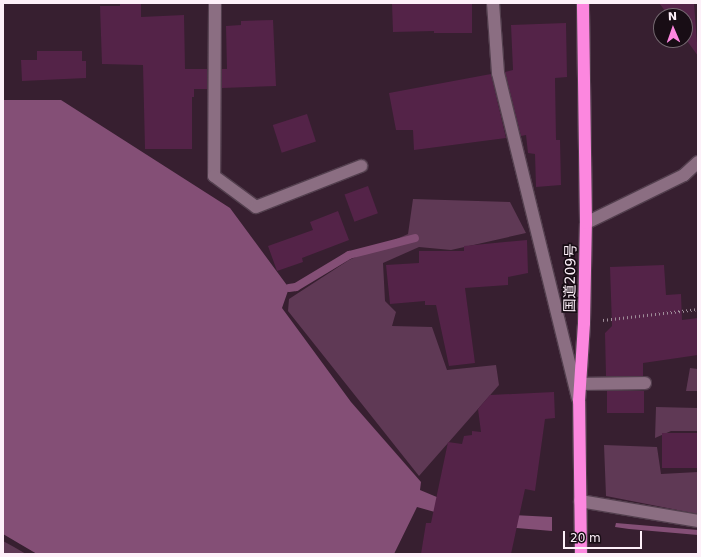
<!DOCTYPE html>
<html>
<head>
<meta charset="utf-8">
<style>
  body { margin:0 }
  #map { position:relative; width:701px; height:557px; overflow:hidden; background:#371f30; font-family:"DejaVu Sans","Noto Sans JP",sans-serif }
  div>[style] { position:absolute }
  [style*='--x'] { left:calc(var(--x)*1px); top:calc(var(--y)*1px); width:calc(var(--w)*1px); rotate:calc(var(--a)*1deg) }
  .green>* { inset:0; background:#5f3955 }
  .water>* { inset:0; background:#844f76 }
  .stream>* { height:8px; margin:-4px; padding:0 4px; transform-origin:4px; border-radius:4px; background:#844f76 }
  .building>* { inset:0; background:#542348; transform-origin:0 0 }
  .path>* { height:2.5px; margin-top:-1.25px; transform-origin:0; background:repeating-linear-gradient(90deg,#9e8c98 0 1px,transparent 0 4px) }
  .roads { filter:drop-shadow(1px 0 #533f4e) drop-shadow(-1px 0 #533f4e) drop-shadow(0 1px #533f4e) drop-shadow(0 -1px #533f4e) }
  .minor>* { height:12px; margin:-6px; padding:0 6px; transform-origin:6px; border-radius:6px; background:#8b6e82 }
  .highway>* { height:12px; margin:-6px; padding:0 6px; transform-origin:6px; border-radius:6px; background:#fc87df }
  span { translate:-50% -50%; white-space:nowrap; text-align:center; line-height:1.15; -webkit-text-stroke:3.5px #180d15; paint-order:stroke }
  .street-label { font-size:14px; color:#fdf0f9 }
  .frame { position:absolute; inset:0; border:4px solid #fdf0f9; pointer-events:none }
  .north { position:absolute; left:653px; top:8px; width:40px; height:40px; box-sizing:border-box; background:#180d15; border:1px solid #746870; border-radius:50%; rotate:358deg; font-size:11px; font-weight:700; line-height:16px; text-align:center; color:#fdf0f9 }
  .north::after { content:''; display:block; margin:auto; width:14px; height:18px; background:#fe86e0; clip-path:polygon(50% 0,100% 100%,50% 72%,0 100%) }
  .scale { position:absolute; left:563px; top:531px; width:79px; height:18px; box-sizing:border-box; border:2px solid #fdf0f9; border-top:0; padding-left:5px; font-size:12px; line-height:14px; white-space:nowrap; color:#fdf0f9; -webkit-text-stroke:3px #180d15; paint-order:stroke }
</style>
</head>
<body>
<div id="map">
  <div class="green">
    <div style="clip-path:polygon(413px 199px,510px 202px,526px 233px,451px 250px,419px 247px,383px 263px,385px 301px,396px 312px,392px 326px,432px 327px,447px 370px,496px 365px,499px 385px,419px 476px,288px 311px,289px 299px,349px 260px,408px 234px)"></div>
    <div style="clip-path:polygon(690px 368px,698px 369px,698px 391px,686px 391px)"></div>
    <div style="clip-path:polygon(656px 407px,698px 408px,698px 431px,671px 431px,655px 438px)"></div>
    <div style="clip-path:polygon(604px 445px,657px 447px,661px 474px,698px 472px,698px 514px,606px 496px)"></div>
    <div style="clip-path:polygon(3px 541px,14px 547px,26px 554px,3px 554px)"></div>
  </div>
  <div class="water">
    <div style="clip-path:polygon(3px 100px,61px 100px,230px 208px,289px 288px,282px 308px,351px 402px,421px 482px,420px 490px,475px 513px,552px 517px,552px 531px,481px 525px,417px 507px,394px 554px,37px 554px,3px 534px)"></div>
    <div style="clip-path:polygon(616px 523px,698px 530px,698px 535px,629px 529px,615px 527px)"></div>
  </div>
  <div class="stream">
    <div style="--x:289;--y:288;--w:7;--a:-8"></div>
    <div style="--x:296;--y:287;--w:62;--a:-31.1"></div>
    <div style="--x:349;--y:255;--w:68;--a:-14.4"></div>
  </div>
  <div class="building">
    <div style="clip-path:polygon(120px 3px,141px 3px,141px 17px,184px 15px,185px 69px,207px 69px,207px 89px,194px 89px,194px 97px,192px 97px,192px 149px,145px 149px,143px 65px,102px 64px,100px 6px,120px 6px)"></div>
    <div style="clip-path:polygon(392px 3px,472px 3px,472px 33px,434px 33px,434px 31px,393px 32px)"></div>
    <div style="clip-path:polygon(659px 3px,694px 3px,698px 56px,685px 38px,685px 16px,669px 16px)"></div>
    <div style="clip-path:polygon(273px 20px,276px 86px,222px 88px,222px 69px,227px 69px,226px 26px,241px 25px,241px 21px)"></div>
    <div style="clip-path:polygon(566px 23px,567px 77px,555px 78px,556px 140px,560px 140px,561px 185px,536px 187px,535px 154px,528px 153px,526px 135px,521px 136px,505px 72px,513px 70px,511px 25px)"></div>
    <div style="clip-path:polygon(37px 51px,82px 51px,82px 61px,86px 61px,86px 78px,22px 81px,21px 60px,37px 60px)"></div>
    <div style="clip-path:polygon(491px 74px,506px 138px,414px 150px,413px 130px,396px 130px,389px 93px)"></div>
    <div style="left:307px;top:114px;width:29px;height:36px;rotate:72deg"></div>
    <div style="left:368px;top:186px;width:29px;height:25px;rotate:70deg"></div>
    <div style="clip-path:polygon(338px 211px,349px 240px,302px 258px,303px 262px,277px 271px,268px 246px,313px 230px,310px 222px)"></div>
    <div style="clip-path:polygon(527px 240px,528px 273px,508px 277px,508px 285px,465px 288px,475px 363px,449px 366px,436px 305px,425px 305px,425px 301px,390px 304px,386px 265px,419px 263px,419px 251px,464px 251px,464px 246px)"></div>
    <div style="clip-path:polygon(664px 265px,666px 295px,681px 294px,682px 320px,698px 318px,698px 355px,643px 363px,643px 376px,606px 376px,605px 333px,612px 326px,610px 267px)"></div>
    <div style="left:607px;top:391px;width:37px;height:22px"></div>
    <div style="clip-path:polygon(554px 392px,555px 418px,545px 419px,535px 491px,525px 489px,511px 554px,421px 554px,426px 523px,431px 523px,448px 442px,462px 444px,464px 436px,472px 435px,472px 431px,481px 432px,478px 409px,490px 395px)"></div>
    <div style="left:698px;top:433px;width:35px;height:36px;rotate:90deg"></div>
  </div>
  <div class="path">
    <div style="--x:603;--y:320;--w:96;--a:-6.6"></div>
  </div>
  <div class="roads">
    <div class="minor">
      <div style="--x:215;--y:3;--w:173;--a:90.3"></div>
      <div style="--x:214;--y:176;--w:52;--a:36.4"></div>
      <div style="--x:256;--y:207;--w:113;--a:-21.3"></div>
      <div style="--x:493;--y:3;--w:70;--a:85.9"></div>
      <div style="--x:498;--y:73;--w:335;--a:76.2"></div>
      <div style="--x:586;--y:223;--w:109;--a:-26.1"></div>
      <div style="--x:684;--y:175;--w:19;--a:-43"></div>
      <div style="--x:580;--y:384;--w:65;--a:-0.9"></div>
      <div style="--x:580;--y:501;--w:120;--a:9.6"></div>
    </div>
    <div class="highway">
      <div style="--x:581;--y:554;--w:153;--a:-90.7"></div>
      <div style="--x:579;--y:401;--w:78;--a:-86.3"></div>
      <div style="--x:584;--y:323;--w:100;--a:-88.9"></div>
      <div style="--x:586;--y:223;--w:220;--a:-90.8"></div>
    </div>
  </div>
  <div class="street-label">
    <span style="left:570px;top:278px;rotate:-89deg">国道209号</span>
  </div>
  <div class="frame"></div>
  <div class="north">N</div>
  <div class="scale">20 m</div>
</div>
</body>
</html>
